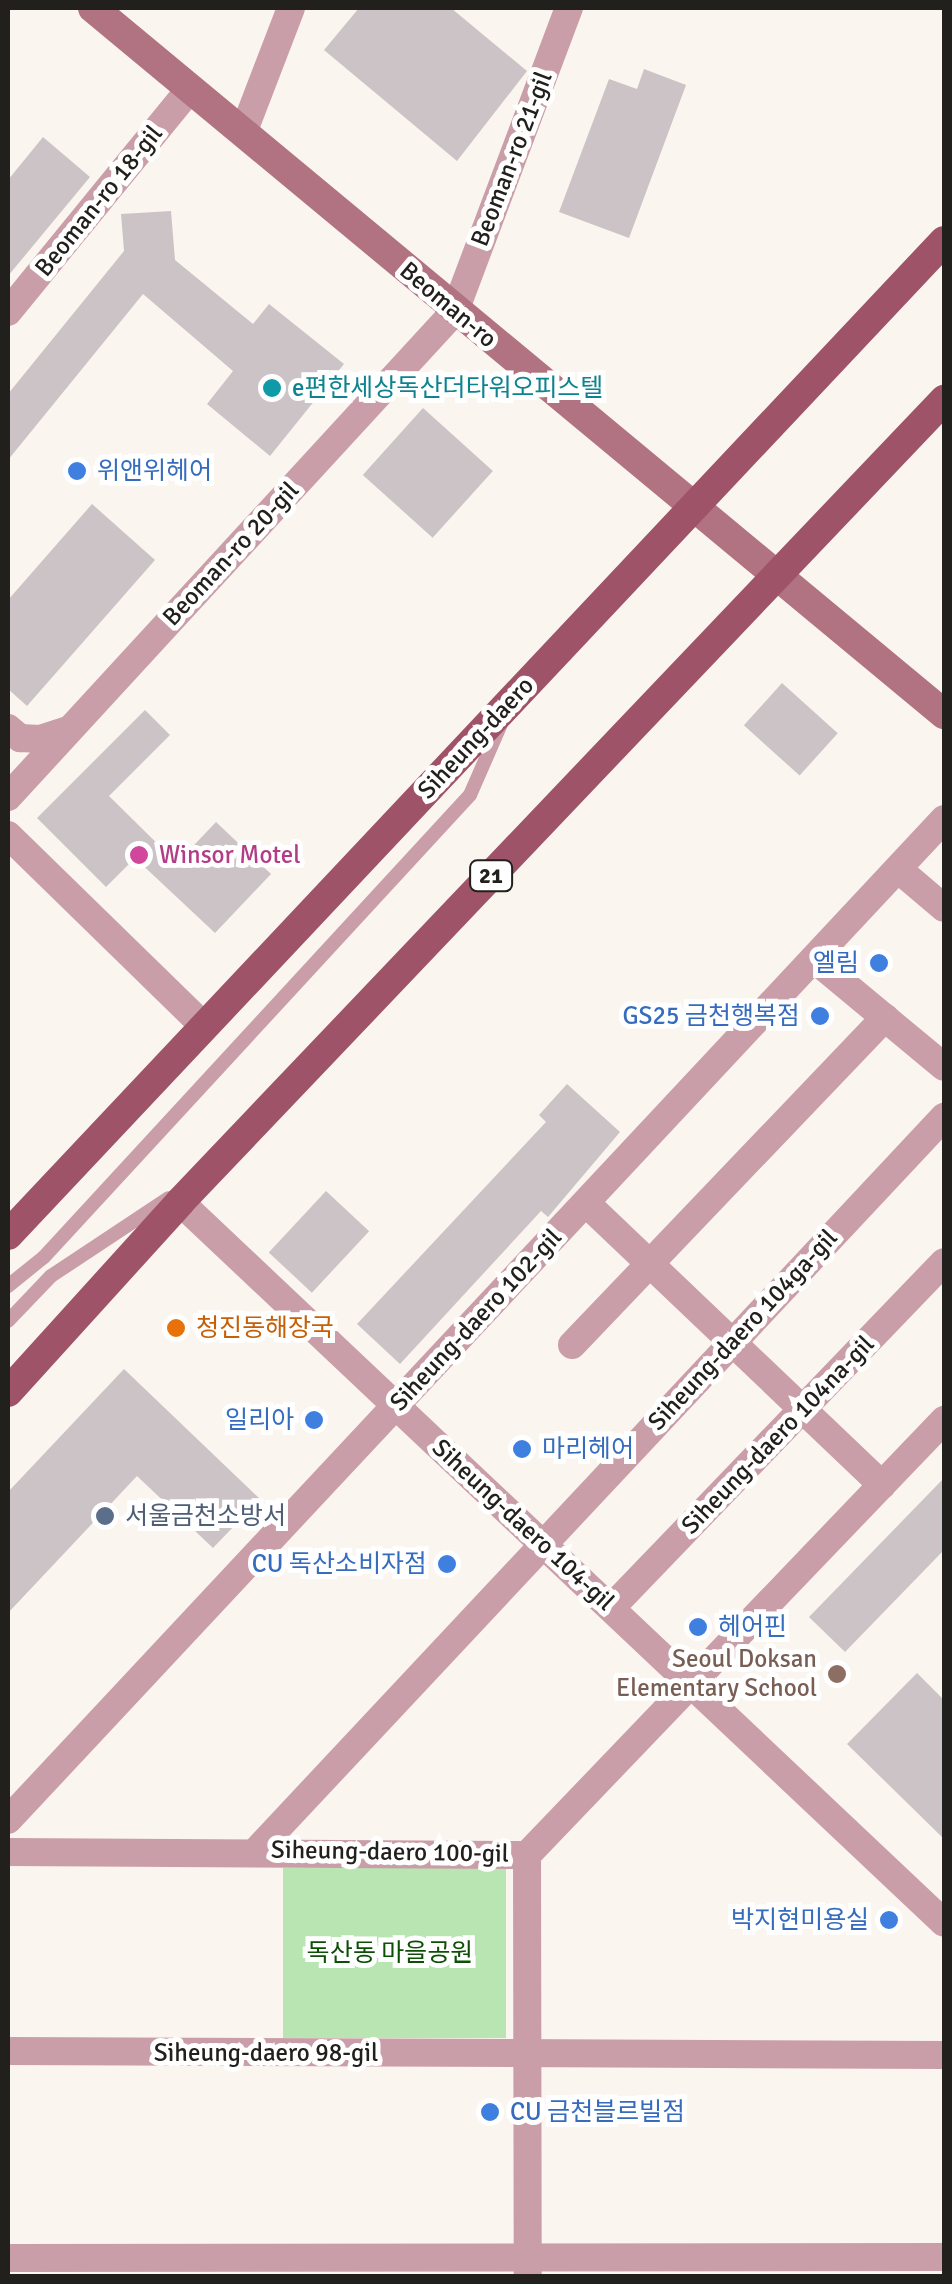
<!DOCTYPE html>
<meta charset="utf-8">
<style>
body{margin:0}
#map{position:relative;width:952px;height:2284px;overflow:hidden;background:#faf5ee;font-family:Signika,"Noto Sans KR",sans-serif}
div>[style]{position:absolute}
.green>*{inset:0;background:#b8e5b2;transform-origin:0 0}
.building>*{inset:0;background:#ccc3c7;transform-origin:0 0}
.lane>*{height:14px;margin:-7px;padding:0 7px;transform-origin:7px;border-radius:7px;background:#ca9ea8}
.street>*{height:28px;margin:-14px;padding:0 14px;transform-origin:14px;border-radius:14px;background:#ca9ea8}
.secondary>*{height:30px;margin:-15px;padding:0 15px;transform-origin:15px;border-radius:15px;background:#b17282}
.primary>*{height:30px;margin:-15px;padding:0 15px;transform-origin:15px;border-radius:15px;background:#9e5368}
.dots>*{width:28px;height:28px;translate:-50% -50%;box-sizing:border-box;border:5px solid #fff;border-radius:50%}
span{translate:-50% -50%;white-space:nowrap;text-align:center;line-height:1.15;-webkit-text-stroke:10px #fff;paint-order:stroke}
.shield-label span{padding:2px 8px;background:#fff;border:2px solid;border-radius:8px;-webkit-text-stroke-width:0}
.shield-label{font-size:22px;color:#22201d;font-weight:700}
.street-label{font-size:25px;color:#22201d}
.culture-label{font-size:25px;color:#0d838f}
.left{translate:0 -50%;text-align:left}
.shop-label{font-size:25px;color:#366cbe}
.right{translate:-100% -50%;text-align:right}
.hotel-label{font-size:25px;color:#b23c85}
.food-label{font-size:25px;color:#c56008}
.service-label{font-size:25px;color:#4e5e75}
.education-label{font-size:25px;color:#785e54}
.park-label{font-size:25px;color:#0c4f05}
.frame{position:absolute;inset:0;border:10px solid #22201d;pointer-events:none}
</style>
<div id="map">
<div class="green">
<div style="left:283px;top:1868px;width:223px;height:170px"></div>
</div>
<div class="building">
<div style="clip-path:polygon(359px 8px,451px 8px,527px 71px,457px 161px,324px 50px)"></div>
<div style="clip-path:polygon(644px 69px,686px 85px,629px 238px,559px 212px,609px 79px,637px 89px)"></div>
<div style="clip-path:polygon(43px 137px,90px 177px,8px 276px,8px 180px)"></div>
<div style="clip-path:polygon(171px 211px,175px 260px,253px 324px,269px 304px,344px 364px,270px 456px,207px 404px,233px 371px,143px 294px,8px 460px,8px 394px,124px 251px,121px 214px)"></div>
<div style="left:423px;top:408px;width:94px;height:90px;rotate:42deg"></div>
<div style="clip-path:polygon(92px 504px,155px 560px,27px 706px,8px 689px,8px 600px)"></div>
<div style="left:782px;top:683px;width:75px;height:57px;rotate:42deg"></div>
<div style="clip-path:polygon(145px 710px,170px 735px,109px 796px,177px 863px,216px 822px,271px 874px,215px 933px,135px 858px,106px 887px,37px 818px)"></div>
<div style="clip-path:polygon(567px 1084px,620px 1132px,548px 1217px,541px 1211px,400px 1364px,357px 1324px,546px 1122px,539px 1115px)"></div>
<div style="left:326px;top:1191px;width:59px;height:84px;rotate:43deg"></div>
<div style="clip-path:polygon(124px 1369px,260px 1499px,213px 1548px,137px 1476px,8px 1613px,8px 1492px)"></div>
<div style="clip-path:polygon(944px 1478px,944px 1550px,845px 1652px,809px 1617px)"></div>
<div style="clip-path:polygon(917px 1673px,944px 1700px,944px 1839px,847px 1744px)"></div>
</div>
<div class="lane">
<div style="left:8px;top:1286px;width:46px;rotate:-38.9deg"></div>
<div style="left:44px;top:1257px;width:628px;rotate:-47.32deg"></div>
<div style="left:470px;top:795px;width:77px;rotate:-66.4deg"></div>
<div style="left:8px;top:1321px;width:62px;rotate:-46.3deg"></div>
<div style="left:51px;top:1276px;width:141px;rotate:-33.5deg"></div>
</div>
<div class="street">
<div style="left:243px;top:133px;width:134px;rotate:-69deg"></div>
<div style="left:8px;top:312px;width:288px;rotate:-50.8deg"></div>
<div style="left:8px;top:728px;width:16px;rotate:40deg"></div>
<div style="left:20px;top:738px;width:20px;rotate:3deg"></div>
<div style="left:40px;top:739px;width:29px;rotate:-18deg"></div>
<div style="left:8px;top:797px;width:660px;rotate:-47.39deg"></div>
<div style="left:455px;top:311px;width:324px;rotate:-69.4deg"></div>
<div style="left:8px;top:835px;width:274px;rotate:44.3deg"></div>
<div style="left:898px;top:869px;width:60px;rotate:40.3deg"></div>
<div style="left:814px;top:959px;width:169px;rotate:39.7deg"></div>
<div style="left:180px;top:1202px;width:1050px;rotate:43.34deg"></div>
<div style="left:586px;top:1203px;width:409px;rotate:43.6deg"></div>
<div style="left:572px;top:1345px;width:453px;rotate:-46.3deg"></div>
<div style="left:611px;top:1608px;width:480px;rotate:-46.1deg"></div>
<div style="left:8px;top:1820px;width:1370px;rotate:-46.92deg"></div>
<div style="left:257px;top:1850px;width:1005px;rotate:-46.86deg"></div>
<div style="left:8px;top:1852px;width:519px;rotate:0.33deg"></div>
<div style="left:527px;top:1855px;width:603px;rotate:-46.21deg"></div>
<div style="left:527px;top:1855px;width:418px;rotate:89.9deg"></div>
<div style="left:8px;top:2051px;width:936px;rotate:0.24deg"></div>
<div style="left:8px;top:2258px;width:936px;rotate:-0.06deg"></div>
</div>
<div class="secondary">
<div style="left:93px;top:8px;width:1106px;rotate:39.68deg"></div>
</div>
<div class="primary">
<div style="left:8px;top:1235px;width:1365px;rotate:-46.72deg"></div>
<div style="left:8px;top:1392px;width:256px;rotate:-47.8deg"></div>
<div style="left:180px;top:1202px;width:1108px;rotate:-46.39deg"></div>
</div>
<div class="dots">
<div style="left:272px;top:388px;background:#0f9aa8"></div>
<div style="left:77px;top:471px;background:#3f7fe0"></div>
<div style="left:139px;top:855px;background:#d1479c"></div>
<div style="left:879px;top:963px;background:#3f7fe0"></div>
<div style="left:820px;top:1016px;background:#3f7fe0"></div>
<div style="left:176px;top:1328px;background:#e8710a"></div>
<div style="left:314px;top:1420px;background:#3f7fe0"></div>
<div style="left:522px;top:1449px;background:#3f7fe0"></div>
<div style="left:105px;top:1516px;background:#5c6f8a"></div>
<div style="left:447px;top:1564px;background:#3f7fe0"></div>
<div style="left:698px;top:1627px;background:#3f7fe0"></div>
<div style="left:837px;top:1674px;background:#8d6e63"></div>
<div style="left:889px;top:1920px;background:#3f7fe0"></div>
<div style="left:490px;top:2112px;background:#3f7fe0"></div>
</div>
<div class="shield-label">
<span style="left:491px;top:876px">21</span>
</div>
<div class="street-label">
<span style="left:512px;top:159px;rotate:-69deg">Beoman-ro 21-gil</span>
<span style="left:99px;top:201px;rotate:-51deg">Beoman-ro 18-gil</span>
<span style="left:448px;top:305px;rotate:40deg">Beoman-ro</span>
<span style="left:231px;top:554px;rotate:-47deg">Beoman-ro 20-gil</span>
<span style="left:476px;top:738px;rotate:-47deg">Siheung-daero</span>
<span style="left:476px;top:1320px;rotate:-47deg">Siheung-daero 102-gil</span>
<span style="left:743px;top:1330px;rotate:-47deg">Siheung-daero 104ga-gil</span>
<span style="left:778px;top:1435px;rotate:-46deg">Siheung-daero 104na-gil</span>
<span style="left:523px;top:1525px;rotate:43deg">Siheung-daero 104-gil</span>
<span style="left:390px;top:1852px;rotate:1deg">Siheung-daero 100-gil</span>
<span style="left:266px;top:2053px">Siheung-daero 98-gil</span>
</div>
<div class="culture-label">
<span class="left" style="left:292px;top:388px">e편한세상독산더타워오피스텔</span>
</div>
<div class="shop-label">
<span class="left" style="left:97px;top:471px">위앤위헤어</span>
<span class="right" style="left:859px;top:963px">엘림</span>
<span class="right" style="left:800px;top:1016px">GS25 금천행복점</span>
<span class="right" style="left:294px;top:1420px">일리아</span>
<span class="left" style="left:542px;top:1449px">마리헤어</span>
<span class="right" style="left:427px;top:1564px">CU 독산소비자점</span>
<span class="left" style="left:718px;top:1627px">헤어핀</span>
<span class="right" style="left:869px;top:1920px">박지현미용실</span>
<span class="left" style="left:510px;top:2112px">CU 금천블르빌점</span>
</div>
<div class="hotel-label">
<span class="left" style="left:159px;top:855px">Winsor Motel</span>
</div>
<div class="food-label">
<span class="left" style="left:196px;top:1328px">청진동해장국</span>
</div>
<div class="service-label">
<span class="left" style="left:125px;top:1516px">서울금천소방서</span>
</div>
<div class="education-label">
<span class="right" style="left:817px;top:1674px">Seoul Doksan<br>Elementary School</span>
</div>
<div class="park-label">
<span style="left:390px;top:1953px">독산동 마을공원</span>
</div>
<div class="frame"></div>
</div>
